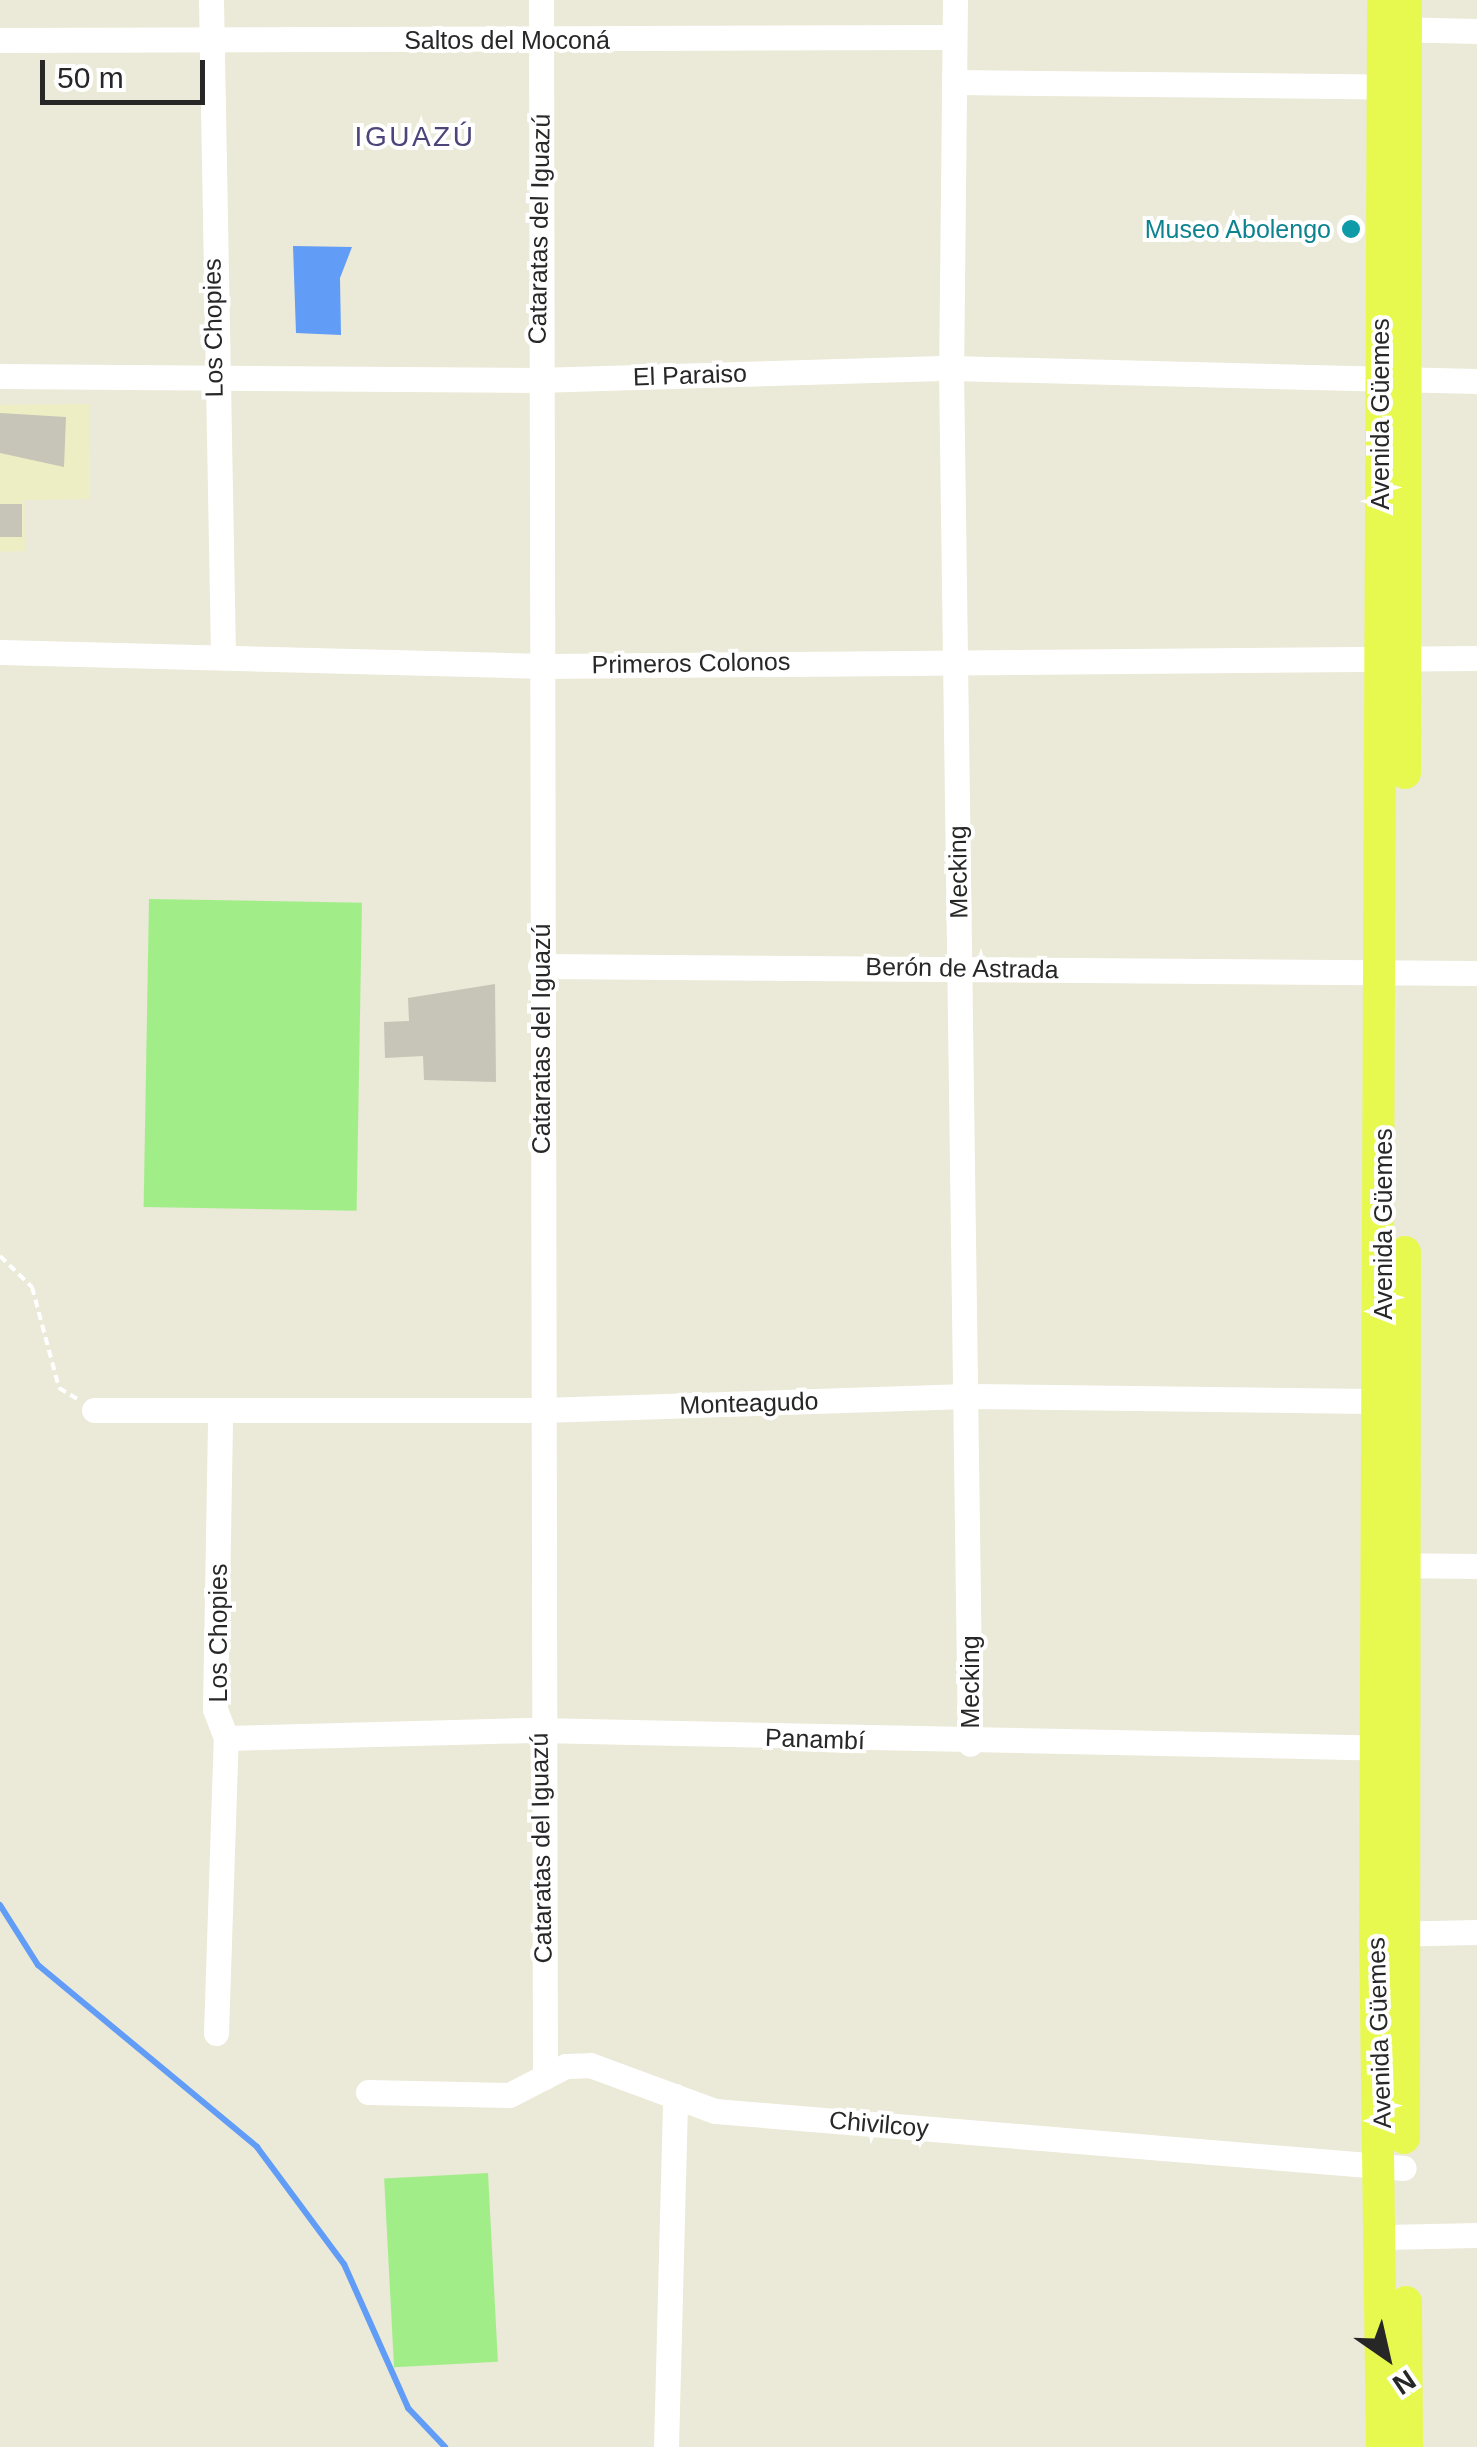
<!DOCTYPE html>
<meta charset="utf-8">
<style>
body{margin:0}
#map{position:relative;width:1477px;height:2447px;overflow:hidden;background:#ebe9d7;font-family:Helvetica,sans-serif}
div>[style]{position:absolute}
.education>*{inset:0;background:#eeeec4}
.pitch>*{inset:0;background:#a1ee89;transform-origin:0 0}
.water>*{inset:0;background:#619cf6}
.stream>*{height:6px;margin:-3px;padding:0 3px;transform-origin:3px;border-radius:3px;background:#619cf6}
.building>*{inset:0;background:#c6c5b7;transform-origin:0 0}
.path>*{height:4px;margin-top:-2px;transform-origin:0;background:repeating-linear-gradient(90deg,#fff 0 8px,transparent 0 13px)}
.minor>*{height:25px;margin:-12.5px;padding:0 12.5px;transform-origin:12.5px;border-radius:12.5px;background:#fff}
.major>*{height:32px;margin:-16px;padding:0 16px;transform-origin:16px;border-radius:16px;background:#e7f94e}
.dots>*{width:28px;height:28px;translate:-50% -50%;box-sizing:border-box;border:5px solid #fff;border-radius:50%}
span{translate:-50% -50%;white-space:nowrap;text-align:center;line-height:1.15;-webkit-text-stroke:8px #fff;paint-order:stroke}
.street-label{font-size:25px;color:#272727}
.culture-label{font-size:25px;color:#0d838f}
.right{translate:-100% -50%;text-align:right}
.neighbourhood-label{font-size:28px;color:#4d4579;letter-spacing:2.5px}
.north{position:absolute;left:1337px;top:2307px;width:100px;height:100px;-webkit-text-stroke:8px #fff;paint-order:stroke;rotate:146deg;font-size:28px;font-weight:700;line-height:40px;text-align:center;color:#272727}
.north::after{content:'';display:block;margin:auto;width:35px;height:45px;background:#272727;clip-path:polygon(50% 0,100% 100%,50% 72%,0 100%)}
.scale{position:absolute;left:40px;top:60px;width:165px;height:45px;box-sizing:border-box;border:5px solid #272727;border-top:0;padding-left:12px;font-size:30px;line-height:35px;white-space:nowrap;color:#272727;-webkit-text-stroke:8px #fff;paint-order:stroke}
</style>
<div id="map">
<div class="education">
<div style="clip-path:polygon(89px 404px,90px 499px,24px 500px,25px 551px,0 552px,0 405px)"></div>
</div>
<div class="pitch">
<div style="left:149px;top:899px;width:213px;height:308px;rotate:1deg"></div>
<div style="left:488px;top:2173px;width:189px;height:104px;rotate:87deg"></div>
</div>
<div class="water">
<div style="clip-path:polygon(293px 246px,352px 247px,340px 278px,341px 335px,296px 333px)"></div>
</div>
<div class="stream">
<div style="left:0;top:1905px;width:71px;rotate:57.7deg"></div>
<div style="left:38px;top:1965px;width:285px;rotate:39.7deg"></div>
<div style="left:257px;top:2147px;width:146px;rotate:53.4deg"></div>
<div style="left:344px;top:2264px;width:158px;rotate:66deg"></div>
<div style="left:408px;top:2408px;width:54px;rotate:46.5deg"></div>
</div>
<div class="building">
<div style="clip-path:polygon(0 413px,66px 417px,64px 467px,0 453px)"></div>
<div style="left:0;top:504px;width:22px;height:33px"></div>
<div style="clip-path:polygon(495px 984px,496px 1082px,424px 1080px,423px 1056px,385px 1058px,384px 1022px,409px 1021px,408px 998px)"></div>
</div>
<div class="path">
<div style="left:0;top:1256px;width:45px;rotate:44.1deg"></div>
<div style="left:32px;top:1287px;width:105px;rotate:75deg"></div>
<div style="left:59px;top:1388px;width:21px;rotate:31deg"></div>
</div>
<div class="minor">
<div style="left:211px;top:0;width:657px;rotate:88.95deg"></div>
<div style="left:541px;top:0;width:2077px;rotate:89.89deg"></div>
<div style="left:955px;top:0;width:368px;rotate:90.6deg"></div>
<div style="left:951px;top:368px;width:1376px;rotate:89.21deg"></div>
<div style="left:1392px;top:29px;width:85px;rotate:1.3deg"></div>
<div style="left:0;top:40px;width:954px;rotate:-0.18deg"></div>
<div style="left:954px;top:82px;width:444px;rotate:0.6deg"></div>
<div style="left:0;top:376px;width:537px;rotate:0.43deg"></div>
<div style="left:537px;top:380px;width:414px;rotate:-1.7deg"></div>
<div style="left:951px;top:368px;width:526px;rotate:1.42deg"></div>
<div style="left:0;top:652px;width:544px;rotate:1.47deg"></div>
<div style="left:544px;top:666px;width:933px;rotate:-0.49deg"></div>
<div style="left:540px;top:966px;width:937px;rotate:0.43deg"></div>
<div style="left:94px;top:1410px;width:449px"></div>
<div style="left:543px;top:1410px;width:424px;rotate:-1.9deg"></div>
<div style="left:967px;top:1396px;width:426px;rotate:0.7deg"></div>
<div style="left:1387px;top:1565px;width:90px;rotate:0.6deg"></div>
<div style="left:226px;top:1738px;width:312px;rotate:-1.5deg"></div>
<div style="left:538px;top:1730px;width:856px;rotate:1.2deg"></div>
<div style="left:1387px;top:1934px;width:90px;rotate:-1.3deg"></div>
<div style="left:216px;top:2033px;width:295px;rotate:-88.1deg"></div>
<div style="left:226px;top:1738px;width:31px;rotate:-111deg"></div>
<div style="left:215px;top:1709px;width:298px;rotate:-89deg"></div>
<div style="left:368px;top:2092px;width:141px;rotate:1.2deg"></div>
<div style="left:509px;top:2095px;width:64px;rotate:-27deg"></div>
<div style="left:566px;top:2066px;width:24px;rotate:-2deg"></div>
<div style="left:590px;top:2065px;width:133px;rotate:20.2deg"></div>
<div style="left:715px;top:2111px;width:691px;rotate:4.73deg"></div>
<div style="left:1385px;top:2237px;width:92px;rotate:-1.2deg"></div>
<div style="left:666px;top:2447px;width:351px;rotate:-88.5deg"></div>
</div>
<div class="major">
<div style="left:1405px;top:773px;width:773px;rotate:-89.93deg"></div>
<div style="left:1404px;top:2138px;width:886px;rotate:-89.94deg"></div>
<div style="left:1406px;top:2302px;width:145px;rotate:89.6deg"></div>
<div style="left:1382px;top:2447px;width:513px;rotate:-90.78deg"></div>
<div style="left:1375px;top:1934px;width:1934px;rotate:-89.76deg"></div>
</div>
<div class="dots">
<div style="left:1351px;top:229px;background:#0f9aa8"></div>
</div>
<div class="street-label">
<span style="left:507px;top:40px">Saltos del Moconá</span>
<span style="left:539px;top:229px;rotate:-89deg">Cataratas del Iguazú</span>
<span style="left:213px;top:328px;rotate:-91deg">Los Chopies</span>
<span style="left:690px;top:375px;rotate:-2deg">El Paraiso</span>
<span style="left:1380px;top:414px;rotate:-90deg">Avenida Güemes</span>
<span style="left:691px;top:663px;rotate:-1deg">Primeros Colonos</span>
<span style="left:958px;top:872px;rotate:-91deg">Mecking</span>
<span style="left:962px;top:968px;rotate:1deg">Berón de Astrada</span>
<span style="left:541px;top:1039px;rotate:-90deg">Cataratas del Iguazú</span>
<span style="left:1383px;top:1224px;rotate:-90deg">Avenida Güemes</span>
<span style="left:749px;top:1403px;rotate:-2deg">Monteagudo</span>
<span style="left:218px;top:1633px;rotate:-90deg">Los Chopies</span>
<span style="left:970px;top:1682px;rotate:-90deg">Mecking</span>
<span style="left:815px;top:1739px;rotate:2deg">Panambí</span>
<span style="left:541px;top:1848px;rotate:-91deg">Cataratas del Iguazú</span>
<span style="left:1379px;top:2033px;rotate:-92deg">Avenida Güemes</span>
<span style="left:879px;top:2124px;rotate:5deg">Chivilcoy</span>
</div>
<div class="culture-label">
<span class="right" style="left:1331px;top:229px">Museo Abolengo</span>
</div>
<div class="neighbourhood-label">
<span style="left:415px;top:137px">IGUAZÚ</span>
</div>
<div class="north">N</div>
<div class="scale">50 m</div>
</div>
